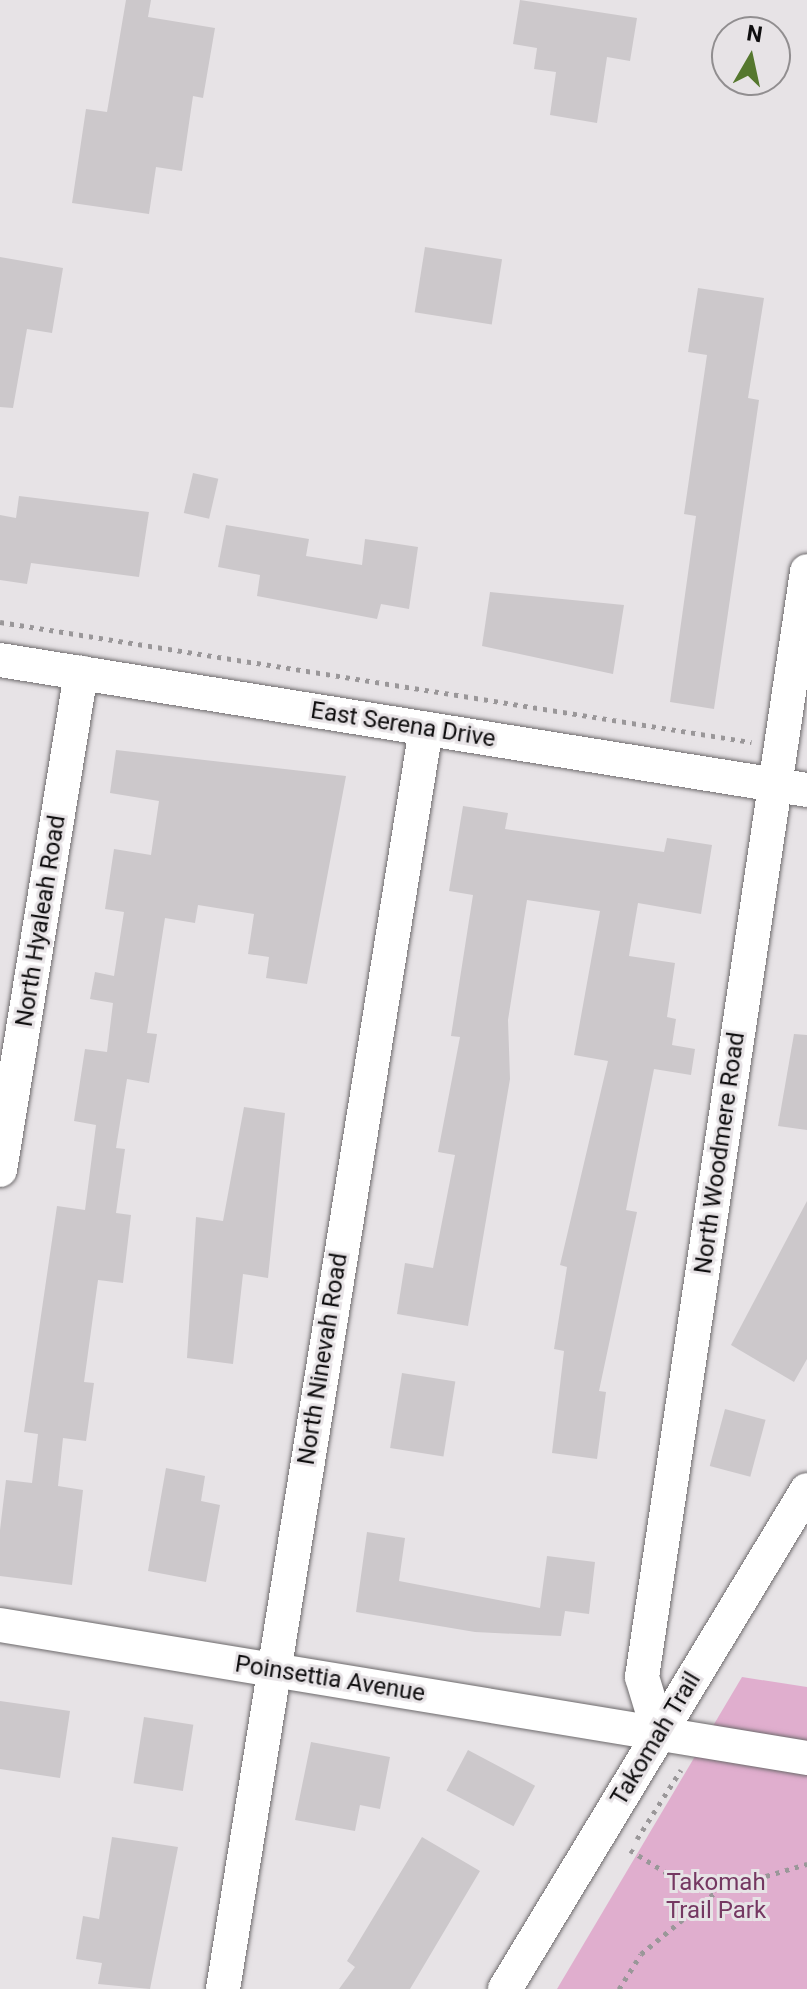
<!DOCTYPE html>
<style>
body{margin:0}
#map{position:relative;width:807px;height:1989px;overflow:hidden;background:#e7e3e6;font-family:Roboto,sans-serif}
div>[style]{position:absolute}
.green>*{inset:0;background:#e0aece}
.building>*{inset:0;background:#ccc8cb;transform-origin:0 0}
.path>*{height:5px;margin-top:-2.5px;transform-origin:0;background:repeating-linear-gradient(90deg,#9a9799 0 4px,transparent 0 10px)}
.roads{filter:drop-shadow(0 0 2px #6d6a6c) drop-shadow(0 0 2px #6d6a6c)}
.minor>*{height:34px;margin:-17px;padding:0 17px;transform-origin:17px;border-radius:17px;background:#fff}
span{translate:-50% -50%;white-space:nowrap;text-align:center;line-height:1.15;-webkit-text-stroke:6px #e7e3e6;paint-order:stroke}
.street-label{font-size:24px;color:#0f0e0f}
.park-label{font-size:24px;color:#753862}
.north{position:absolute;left:711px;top:16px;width:80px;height:80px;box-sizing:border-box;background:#e7e3e6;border:2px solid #918e90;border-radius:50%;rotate:9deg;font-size:22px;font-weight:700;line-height:32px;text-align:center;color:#0f0e0f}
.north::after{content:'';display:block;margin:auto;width:28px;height:36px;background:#55772e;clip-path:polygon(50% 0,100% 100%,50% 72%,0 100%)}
</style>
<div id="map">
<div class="green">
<div style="clip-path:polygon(742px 1677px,807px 1687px,807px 1989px,557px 1989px)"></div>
</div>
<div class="building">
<div style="clip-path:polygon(126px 0,151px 0,148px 17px,215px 28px,203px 98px,193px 96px,182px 171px,156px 167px,149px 214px,72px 203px,86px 109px,107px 112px)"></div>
<div style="clip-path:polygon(520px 0,637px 18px,630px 61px,607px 57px,597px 123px,550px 115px,556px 72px,534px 69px,537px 48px,513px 44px)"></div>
<div style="left:425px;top:247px;width:78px;height:66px;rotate:9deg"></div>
<div style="clip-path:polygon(0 257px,63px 268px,52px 333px,27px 329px,13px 408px,0 407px)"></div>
<div style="clip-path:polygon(698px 288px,764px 298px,748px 398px,759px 400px,714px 709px,670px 702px,696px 516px,684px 514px,707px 355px,688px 352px)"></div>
<div style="left:193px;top:473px;width:26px;height:41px;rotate:13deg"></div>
<div style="clip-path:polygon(19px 496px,149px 512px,139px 577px,31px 563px,27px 584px,0 580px,0 515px,16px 518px)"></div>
<div style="clip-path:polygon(226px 525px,309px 539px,306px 556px,362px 565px,365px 539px,418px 547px,409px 609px,381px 604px,377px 619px,257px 596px,260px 575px,218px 567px)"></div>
<div style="clip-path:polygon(490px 592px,624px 605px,613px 674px,482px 646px)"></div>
<div style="clip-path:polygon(116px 750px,346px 776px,307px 984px,266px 978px,269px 957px,248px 954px,254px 914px,198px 905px,195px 923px,165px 918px,147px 1033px,157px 1034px,149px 1083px,127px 1079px,116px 1148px,125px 1149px,116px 1213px,131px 1215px,123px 1283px,98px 1280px,84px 1382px,94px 1383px,86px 1441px,63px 1438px,58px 1486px,83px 1490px,72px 1585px,0 1576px,0 1530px,6px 1480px,32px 1483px,38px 1434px,24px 1432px,57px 1206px,85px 1210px,96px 1125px,74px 1121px,85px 1049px,107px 1052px,113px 1003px,90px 999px,95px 972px,114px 976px,124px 912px,105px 909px,114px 849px,151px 855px,159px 801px,110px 793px)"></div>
<div style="clip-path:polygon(463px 806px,508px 813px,505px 829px,664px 852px,667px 838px,712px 845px,701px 914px,638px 903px,629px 956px,675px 963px,667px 1017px,676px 1019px,672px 1045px,695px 1049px,691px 1075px,654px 1069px,626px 1210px,637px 1212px,599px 1391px,606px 1392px,597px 1459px,552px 1453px,564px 1351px,554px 1349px,567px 1267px,560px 1265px,608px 1061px,574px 1055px,600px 911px,527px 900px,508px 1020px,510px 1079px,468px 1326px,397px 1314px,405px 1263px,433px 1268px,455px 1155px,438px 1152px,460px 1037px,451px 1036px,473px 895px,449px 891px)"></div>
<div style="clip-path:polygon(794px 1034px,807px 1035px,807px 1130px,778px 1126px)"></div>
<div style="clip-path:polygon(244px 1107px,285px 1113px,268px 1278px,243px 1274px,233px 1364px,187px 1358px,196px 1217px,223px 1221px)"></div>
<div style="clip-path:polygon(807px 1201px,807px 1359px,794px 1382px,731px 1345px)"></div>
<div style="left:402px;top:1373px;width:54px;height:76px;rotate:9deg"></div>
<div style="left:725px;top:1409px;width:42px;height:59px;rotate:15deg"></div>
<div style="clip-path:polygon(166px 1468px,205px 1476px,201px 1501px,220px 1505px,206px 1582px,148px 1571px)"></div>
<div style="clip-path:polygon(367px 1532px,405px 1538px,399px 1581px,540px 1608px,547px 1556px,595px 1562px,589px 1614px,565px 1611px,561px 1636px,475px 1632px,356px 1612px)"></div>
<div style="clip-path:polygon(0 1701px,70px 1711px,60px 1778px,0 1769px)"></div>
<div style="left:144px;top:1717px;width:50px;height:67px;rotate:9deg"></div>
<div style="clip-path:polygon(311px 1742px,390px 1757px,380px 1809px,360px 1805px,355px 1831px,295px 1820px)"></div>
<div style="left:468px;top:1750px;width:76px;height:46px;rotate:28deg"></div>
<div style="clip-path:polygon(112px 1837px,178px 1847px,150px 1989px,98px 1984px,102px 1963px,76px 1959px,83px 1916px,99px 1919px)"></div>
<div style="clip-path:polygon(422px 1837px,480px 1871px,410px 1989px,339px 1989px,355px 1967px,347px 1961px)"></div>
</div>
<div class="path">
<div style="left:0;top:622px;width:761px;rotate:9.08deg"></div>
<div style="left:637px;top:1839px;width:82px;rotate:-57.5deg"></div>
<div style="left:630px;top:1850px;width:62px;rotate:31.9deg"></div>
<div style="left:683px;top:1883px;width:36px;rotate:11deg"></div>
<div style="left:718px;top:1890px;width:93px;rotate:-16.3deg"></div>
<div style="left:619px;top:1989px;width:41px;rotate:-57.8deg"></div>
<div style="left:641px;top:1954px;width:100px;rotate:-39.7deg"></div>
</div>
<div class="roads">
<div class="minor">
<div style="left:0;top:660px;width:817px;rotate:9.15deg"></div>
<div style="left:0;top:1170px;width:504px;rotate:-80.74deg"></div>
<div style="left:0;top:1625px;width:818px;rotate:9.36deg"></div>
<div style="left:659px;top:1733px;width:59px;rotate:-106.9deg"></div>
<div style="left:642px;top:1677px;width:1118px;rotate:-81.51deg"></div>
<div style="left:223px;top:1989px;width:1276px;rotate:-80.85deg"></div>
<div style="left:505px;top:1989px;width:583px;rotate:-58.82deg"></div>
</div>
</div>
<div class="street-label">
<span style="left:403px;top:725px;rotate:9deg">East Serena Drive</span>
<span style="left:41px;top:921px;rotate:-81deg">North Hyaleah Road</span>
<span style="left:720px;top:1153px;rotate:-82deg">North Woodmere Road</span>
<span style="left:323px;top:1359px;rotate:-81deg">North Ninevah Road</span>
<span style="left:330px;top:1679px;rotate:9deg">Poinsettia Avenue</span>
<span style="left:656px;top:1739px;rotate:-59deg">Takomah Trail</span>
</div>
<div class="park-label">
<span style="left:716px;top:1897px">Takomah<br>Trail Park</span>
</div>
<div class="north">N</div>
</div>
